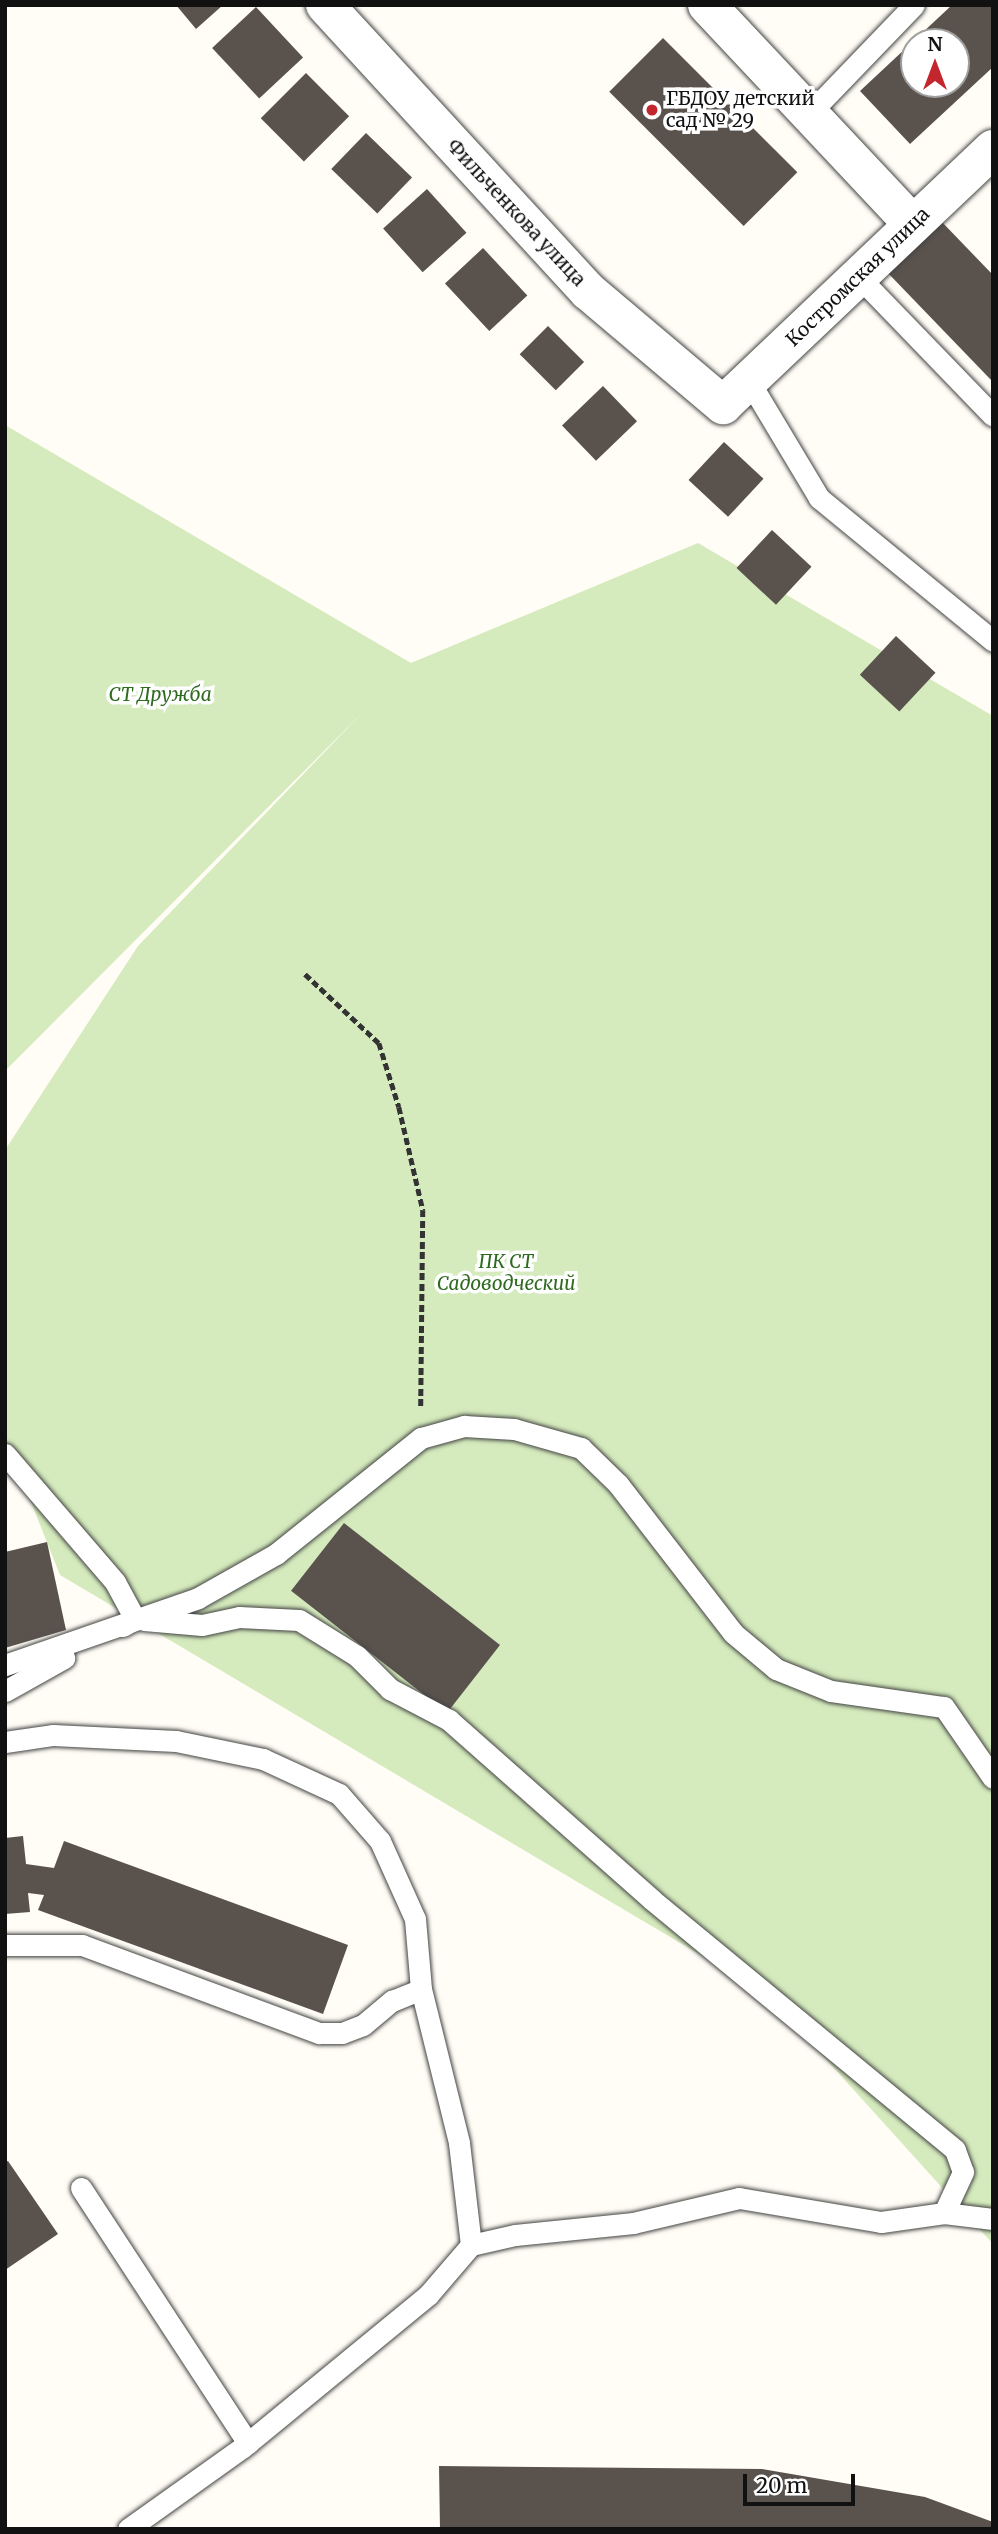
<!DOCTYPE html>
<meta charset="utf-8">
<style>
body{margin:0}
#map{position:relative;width:998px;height:2534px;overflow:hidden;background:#fffdf5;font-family:Merriweather,serif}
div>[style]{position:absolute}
.green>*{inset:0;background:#d5ebbd}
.building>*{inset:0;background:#5a524d;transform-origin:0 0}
.path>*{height:4.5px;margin-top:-2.25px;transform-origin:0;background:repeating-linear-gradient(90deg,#333 0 7px,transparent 0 10.5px)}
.roads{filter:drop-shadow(0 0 2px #444) drop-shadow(0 0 2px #444)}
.service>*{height:21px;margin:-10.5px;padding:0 10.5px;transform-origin:10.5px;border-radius:10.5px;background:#fff}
.minor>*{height:38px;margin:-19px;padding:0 19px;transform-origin:19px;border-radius:19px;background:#fff}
.dots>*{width:19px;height:19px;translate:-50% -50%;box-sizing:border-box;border:4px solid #fff;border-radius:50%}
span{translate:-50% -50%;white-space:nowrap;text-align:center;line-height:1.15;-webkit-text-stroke:7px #fff;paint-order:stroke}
.poi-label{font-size:19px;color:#111}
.left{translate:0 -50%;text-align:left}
.street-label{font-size:19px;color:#111}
.park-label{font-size:19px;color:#2f6b1f;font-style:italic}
.frame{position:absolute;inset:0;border:7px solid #111;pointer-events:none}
.north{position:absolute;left:900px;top:28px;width:70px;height:70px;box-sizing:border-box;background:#fff;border:2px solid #a0a0a0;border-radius:50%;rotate:0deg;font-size:19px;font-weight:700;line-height:28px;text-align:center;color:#111}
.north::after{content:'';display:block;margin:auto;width:24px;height:32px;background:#c4262e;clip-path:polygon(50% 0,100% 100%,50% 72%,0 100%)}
.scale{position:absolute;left:743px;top:2474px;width:112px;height:32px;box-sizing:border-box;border:4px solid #111;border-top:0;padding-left:9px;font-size:21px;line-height:24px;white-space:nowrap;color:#111;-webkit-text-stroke:5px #fff;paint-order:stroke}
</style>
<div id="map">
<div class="green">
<div style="clip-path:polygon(5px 425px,411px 663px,698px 543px,993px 716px,993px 2244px,768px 1995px,60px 1575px,5px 1437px,5px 1150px,138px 946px,364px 711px,5px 1071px)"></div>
</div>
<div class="building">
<div style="clip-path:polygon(176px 5px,223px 5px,196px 29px)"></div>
<div style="clip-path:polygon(evenodd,952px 5px,993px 5px,993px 67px,910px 144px,860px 91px,952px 5px,914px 42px,956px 42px,956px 84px,914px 84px,914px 42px)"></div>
<div style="left:256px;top:7px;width:69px;height:60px;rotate:47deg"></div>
<div style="left:663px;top:38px;width:190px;height:76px;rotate:45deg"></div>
<div style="left:306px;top:73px;width:61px;height:64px;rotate:45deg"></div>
<div style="left:366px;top:133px;width:64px;height:50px;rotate:44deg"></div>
<div style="left:427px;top:189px;width:59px;height:59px;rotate:48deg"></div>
<div style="clip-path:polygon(940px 220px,993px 275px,993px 382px,886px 271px)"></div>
<div style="left:483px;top:248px;width:65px;height:52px;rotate:47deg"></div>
<div style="left:548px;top:326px;width:51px;height:40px;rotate:45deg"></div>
<div style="left:603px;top:386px;width:49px;height:57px;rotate:46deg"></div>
<div style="left:724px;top:442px;width:54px;height:52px;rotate:43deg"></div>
<div style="left:772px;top:530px;width:54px;height:52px;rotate:43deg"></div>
<div style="left:896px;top:636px;width:54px;height:53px;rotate:43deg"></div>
<div style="left:344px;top:1523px;width:198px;height:86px;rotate:38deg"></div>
<div style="clip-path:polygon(47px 1542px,66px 1630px,5px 1648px,5px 1552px)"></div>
<div style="clip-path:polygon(23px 1836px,26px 1864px,54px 1868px,64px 1841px,348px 1945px,323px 2014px,38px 1910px,44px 1895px,28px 1893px,30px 1912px,5px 1914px,5px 1838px)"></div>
<div style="clip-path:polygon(8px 2161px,58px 2234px,5px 2270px,5px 2162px)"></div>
<div style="clip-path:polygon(439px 2466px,762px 2469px,925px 2497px,993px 2522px,993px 2529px,440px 2529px)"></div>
</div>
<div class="path">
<div style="left:305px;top:974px;width:101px;rotate:43deg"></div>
<div style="left:379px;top:1043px;width:67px;rotate:72.6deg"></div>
<div style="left:399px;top:1107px;width:106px;rotate:76.9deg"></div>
<div style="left:423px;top:1210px;width:199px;rotate:90.6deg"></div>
</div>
<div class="roads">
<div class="service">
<div style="left:809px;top:114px;width:151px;rotate:-46.1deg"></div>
<div style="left:858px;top:276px;width:194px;rotate:46deg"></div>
<div style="left:749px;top:381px;width:136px;rotate:59.1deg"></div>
<div style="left:819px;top:498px;width:225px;rotate:39.4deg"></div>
<div style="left:5px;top:1454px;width:169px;rotate:49.3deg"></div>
<div style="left:115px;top:1582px;width:42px;rotate:61.6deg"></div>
<div style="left:135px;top:1619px;width:14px;rotate:150deg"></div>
<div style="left:144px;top:1620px;width:58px;rotate:4.9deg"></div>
<div style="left:202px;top:1625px;width:38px;rotate:-12deg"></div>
<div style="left:239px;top:1617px;width:60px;rotate:2.9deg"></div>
<div style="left:299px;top:1620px;width:68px;rotate:31.8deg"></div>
<div style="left:357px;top:1656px;width:47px;rotate:45deg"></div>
<div style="left:390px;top:1689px;width:67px;rotate:27.7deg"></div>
<div style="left:449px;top:1720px;width:270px;rotate:41.5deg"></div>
<div style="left:651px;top:1899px;width:394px;rotate:39.5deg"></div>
<div style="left:955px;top:2150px;width:23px;rotate:70deg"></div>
<div style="left:963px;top:2172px;width:45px;rotate:114.9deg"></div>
<div style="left:5px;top:1665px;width:204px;rotate:-19.1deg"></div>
<div style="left:198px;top:1598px;width:90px;rotate:-29.4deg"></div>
<div style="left:276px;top:1554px;width:186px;rotate:-38.7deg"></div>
<div style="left:421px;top:1438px;width:45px;rotate:-15.6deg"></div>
<div style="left:464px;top:1426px;width:50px;rotate:3.4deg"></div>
<div style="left:514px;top:1429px;width:70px;rotate:15.8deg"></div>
<div style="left:581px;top:1448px;width:52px;rotate:44.2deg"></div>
<div style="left:618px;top:1484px;width:188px;rotate:52.3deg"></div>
<div style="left:733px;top:1633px;width:56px;rotate:39.9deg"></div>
<div style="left:776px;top:1669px;width:59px;rotate:21.8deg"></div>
<div style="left:831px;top:1691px;width:114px;rotate:8.1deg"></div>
<div style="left:944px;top:1707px;width:86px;rotate:55.4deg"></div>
<div style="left:5px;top:1691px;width:68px;rotate:-29.2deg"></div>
<div style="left:5px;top:1742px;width:49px;rotate:-8.3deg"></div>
<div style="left:53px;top:1735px;width:123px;rotate:2.8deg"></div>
<div style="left:176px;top:1741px;width:89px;rotate:11.7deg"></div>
<div style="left:263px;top:1759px;width:84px;rotate:24.7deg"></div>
<div style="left:339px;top:1794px;width:62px;rotate:48.9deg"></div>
<div style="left:380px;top:1841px;width:85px;rotate:65.8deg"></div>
<div style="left:415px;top:1919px;width:70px;rotate:85.1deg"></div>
<div style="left:421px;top:1989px;width:159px;rotate:76.1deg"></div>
<div style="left:459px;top:2143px;width:103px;rotate:83.3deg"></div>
<div style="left:471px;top:2245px;width:66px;rotate:130.7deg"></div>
<div style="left:428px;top:2295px;width:239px;rotate:140.6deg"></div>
<div style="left:243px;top:2447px;width:141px;rotate:144.5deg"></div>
<div style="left:5px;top:1945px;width:77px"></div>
<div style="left:82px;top:1945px;width:253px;rotate:20.4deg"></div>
<div style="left:319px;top:2033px;width:23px"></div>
<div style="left:342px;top:2033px;width:22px;rotate:-21deg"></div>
<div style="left:363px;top:2025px;width:38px;rotate:-40deg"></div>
<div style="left:392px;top:2001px;width:31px;rotate:-22deg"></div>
<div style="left:81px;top:2188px;width:305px;rotate:56.8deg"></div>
<div style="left:471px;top:2245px;width:45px;rotate:-12.8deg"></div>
<div style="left:515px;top:2235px;width:119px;rotate:-5.8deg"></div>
<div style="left:633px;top:2223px;width:109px;rotate:-13.3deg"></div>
<div style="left:739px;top:2198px;width:144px;rotate:9.6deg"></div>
<div style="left:881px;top:2222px;width:64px;rotate:-8.1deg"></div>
<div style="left:944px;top:2213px;width:49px;rotate:7deg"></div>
</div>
<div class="minor">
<div style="left:325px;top:5px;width:389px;rotate:47.4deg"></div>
<div style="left:588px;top:291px;width:177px;rotate:40.2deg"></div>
<div style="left:723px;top:405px;width:372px;rotate:-43.5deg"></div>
<div style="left:707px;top:5px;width:301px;rotate:46.8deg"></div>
</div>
</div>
<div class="dots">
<div style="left:652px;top:110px;background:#c4262e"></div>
</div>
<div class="poi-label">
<span class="left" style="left:666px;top:110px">ГБДОУ детский<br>сад № 29</span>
</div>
<div class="street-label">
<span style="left:516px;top:213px;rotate:47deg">Фильченкова улица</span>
<span style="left:858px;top:277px;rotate:-44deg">Костромская улица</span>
</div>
<div class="park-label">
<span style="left:160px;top:695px">СТ Дружба</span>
<span style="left:506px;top:1273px">ПК СТ<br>Садоводческий</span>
</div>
<div class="frame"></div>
<div class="north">N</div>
<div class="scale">20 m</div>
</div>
